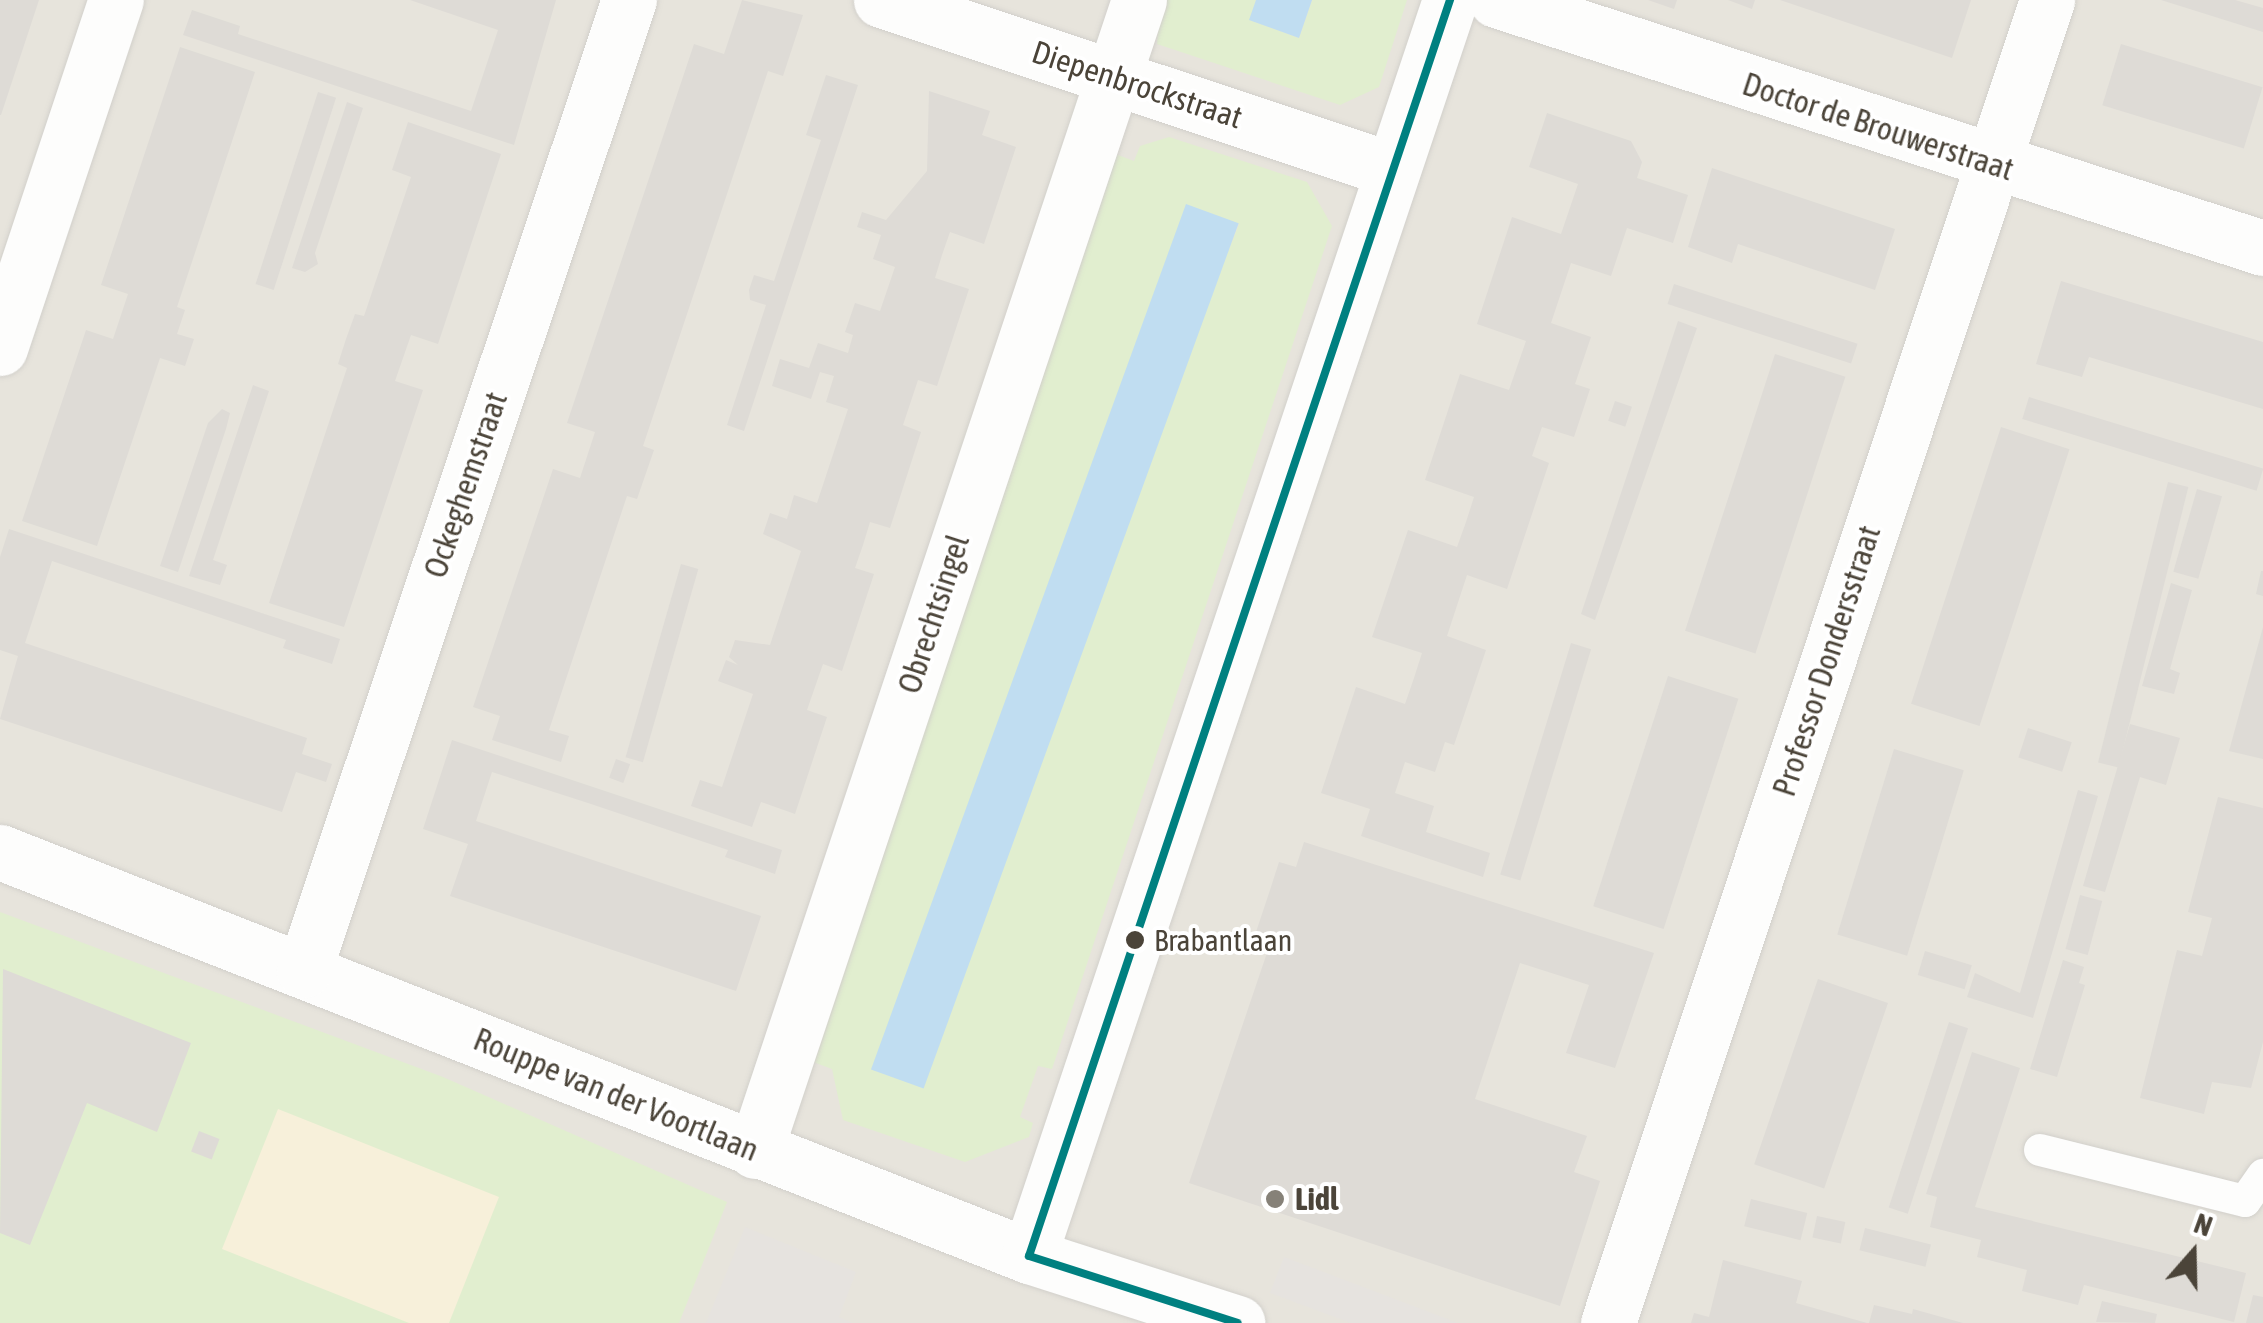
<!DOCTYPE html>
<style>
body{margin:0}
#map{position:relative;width:2263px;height:1323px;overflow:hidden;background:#f4f2ee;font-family:"Asap Condensed",sans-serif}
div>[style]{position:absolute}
.residential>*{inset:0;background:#e7e4dc;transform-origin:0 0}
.green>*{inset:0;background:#e1eecf}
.sand>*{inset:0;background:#f7f0da}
.parking>*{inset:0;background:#e6e3df}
.water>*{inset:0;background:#c0ddf1;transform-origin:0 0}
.building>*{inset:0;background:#dedbd6;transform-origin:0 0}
.roads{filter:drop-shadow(0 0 2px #d2d0cb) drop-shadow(0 0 2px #d2d0cb)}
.lane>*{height:32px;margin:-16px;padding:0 16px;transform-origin:16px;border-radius:16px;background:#fdfdfc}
.street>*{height:55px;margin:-27.5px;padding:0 27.5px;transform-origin:27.5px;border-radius:27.5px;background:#fdfdfc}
.bus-1>*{height:8px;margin:-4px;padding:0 4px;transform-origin:4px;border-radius:4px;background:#008080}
.dots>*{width:28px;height:28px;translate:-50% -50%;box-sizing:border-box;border:5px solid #fff;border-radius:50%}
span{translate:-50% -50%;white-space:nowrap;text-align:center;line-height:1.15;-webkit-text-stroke:8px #fff;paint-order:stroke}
.bus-label{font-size:30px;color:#4b4439}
.left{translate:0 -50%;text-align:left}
.street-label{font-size:32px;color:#4b4439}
.poi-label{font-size:32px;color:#4b4439;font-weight:700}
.north{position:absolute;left:2143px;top:1203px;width:100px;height:100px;-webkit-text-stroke:8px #fff;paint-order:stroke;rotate:20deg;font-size:28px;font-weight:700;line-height:40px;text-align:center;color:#4b4439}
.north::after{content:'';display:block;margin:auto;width:35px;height:45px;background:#4b4439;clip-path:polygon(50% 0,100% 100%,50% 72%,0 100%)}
</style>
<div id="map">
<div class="residential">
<div style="left:0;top:0;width:2263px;height:1323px"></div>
</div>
<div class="green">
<div style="clip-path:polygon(1160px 0,1256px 0,1250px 20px,1299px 38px,1312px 0,1407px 0,1379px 87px,1340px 105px,1157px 44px)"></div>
<div style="clip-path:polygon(evenodd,1169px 137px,1307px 182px,1332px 226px,1052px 1069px,1038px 1066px,1020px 1117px,1033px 1123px,1029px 1137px,965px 1162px,843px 1120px,832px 1069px,808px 1060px,1110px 152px,1134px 161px,1140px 146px,1169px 137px,1186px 205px,1239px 224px,896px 1078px,896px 1077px,1186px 205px)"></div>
<div style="clip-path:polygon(0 912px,443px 1077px,727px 1202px,679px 1323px,0 1323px)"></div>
</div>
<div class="sand">
<div style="clip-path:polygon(278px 1109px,499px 1197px,449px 1323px,409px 1323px,222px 1249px)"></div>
</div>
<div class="parking">
<div style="clip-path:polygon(745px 1227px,856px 1272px,839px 1317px,853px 1323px,706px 1323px)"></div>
<div style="clip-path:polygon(1284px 1257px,1458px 1323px,1351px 1323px,1270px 1293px)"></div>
</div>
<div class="water">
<div style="clip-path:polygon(1256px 0,1312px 0,1299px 38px,1249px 20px)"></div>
<div style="left:1186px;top:204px;width:56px;height:921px;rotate:20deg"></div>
</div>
<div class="building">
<div style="clip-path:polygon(0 0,39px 0,1px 115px,0 115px)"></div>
<div style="clip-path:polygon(410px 0,556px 0,514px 145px,183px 35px,192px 10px,240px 26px,238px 34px,471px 111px,498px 30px)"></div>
<div style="clip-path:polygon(742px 0,803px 15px,783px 76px,768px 71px,643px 446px,654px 450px,637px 499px,627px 496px,549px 730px,569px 736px,561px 762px,492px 740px,500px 716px,473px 707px,553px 469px,580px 478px,595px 432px,567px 423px,694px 44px,724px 54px)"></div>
<div style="clip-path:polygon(1648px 0,1677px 0,1674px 9px)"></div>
<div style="clip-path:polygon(1728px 0,1755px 0,1752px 9px)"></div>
<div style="clip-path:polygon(1780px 0,1971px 0,1952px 58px)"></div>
<div style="clip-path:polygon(2161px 0,2235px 0,2263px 8px,2263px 32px)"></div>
<div style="left:2121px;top:44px;width:148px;height:64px;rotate:17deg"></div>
<div style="clip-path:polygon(180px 47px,255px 72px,177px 307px,185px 310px,177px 334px,194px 339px,185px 366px,160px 358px,97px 546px,22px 521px,86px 330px,113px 339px,128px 294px,101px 285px)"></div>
<div style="clip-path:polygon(826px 75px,858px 85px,744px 431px,727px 425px,766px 305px,750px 300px,749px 290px,754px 275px,774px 281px,821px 140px,806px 135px)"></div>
<div style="clip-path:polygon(929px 91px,990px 111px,982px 135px,1016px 147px,984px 244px,950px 232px,942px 255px,935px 278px,969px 289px,937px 386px,918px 380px,903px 425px,921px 432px,890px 528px,870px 522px,863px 545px,855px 568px,874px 574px,842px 671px,823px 664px,807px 710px,827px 717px,795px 814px,761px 802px,752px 827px,691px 806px,700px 780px,722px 787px,753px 694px,718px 681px,726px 660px,738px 665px,729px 657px,735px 640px,770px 645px,801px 551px,763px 534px,770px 513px,787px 519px,794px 495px,817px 503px,848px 409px,826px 402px,834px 376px,820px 372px,811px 399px,772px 386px,780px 359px,809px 368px,818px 343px,848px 353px,853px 335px,845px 332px,855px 303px,880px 311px,895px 267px,873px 259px,881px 235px,857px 227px,862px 212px,886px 220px,927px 171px)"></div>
<div style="left:318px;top:92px;width:19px;height:202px;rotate:18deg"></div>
<div style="clip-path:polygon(347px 102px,363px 108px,315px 253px,318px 264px,305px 272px,292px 268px)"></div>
<div style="clip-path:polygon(1547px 113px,1631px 141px,1642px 162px,1637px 178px,1688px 195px,1673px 243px,1627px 228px,1611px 276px,1571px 263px,1551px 323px,1591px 337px,1575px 384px,1590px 389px,1574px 437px,1542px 427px,1532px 456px,1549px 463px,1507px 589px,1467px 575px,1447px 636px,1486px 650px,1454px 745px,1445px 742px,1435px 772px,1405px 762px,1395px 793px,1434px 806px,1426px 832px,1490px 853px,1483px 877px,1361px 836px,1370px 809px,1321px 793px,1356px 687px,1405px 704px,1414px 678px,1422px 653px,1372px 637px,1408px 530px,1457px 547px,1466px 522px,1474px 497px,1425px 480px,1460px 374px,1509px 390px,1526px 341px,1477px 324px,1512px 217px,1561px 234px,1578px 184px,1529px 167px)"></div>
<div style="clip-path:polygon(408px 122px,501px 154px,438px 344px,411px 335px,395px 381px,423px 390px,344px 627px,269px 603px,347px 368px,338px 364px,346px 339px,355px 314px,364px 316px,411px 177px,392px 170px)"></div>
<div style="clip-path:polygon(1712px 168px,1895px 229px,1875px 290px,1738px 244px,1732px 263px,1688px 247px)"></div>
<div style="clip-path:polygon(2061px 281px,2263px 342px,2263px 409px,2089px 357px,2082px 377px,2036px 364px)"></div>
<div style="left:1674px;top:284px;width:193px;height:21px;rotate:18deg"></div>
<div style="clip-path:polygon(1678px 321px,1697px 328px,1595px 620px,1581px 614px)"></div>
<div style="left:1775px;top:354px;width:74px;height:291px;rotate:18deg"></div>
<div style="clip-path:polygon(253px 385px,269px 391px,213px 560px,227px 565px,220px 585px,189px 576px)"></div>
<div style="left:2029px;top:397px;width:245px;height:23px;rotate:17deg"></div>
<div style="left:1615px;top:401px;width:18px;height:21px;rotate:19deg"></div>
<div style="clip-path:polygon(222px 409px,230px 413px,226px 429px,178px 572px,160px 566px,208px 423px)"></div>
<div style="left:2001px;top:427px;width:72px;height:291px;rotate:18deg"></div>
<div style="left:2168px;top:482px;width:21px;height:289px;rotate:14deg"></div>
<div style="left:2197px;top:489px;width:26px;height:86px;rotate:16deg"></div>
<div style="clip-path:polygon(9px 529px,340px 639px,332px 664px,283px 648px,286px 640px,52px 561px,25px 643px,307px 738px,302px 754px,332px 764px,326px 782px,296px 772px,282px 812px,0 719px,18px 656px,0 650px,0 557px)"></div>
<div style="left:681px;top:564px;width:18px;height:201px;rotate:16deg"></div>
<div style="clip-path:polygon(2261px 571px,2263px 571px,2263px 596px,2256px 594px)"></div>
<div style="clip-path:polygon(2171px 583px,2192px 590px,2170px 669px,2180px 673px,2174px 694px,2142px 686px)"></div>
<div style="clip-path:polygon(2263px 627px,2263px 759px,2229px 751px)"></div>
<div style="left:1571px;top:643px;width:21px;height:242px;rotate:17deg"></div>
<div style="left:1668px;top:676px;width:74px;height:242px;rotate:18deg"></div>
<div style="clip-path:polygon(2130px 724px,2180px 738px,2166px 785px,2140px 777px,2105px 892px,2083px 886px)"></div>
<div style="left:2028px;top:728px;width:46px;height:31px;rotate:18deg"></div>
<div style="clip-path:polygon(452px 740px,782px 850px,775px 874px,725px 857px,728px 850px,588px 803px,492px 772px,490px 778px,476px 821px,761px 916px,736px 991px,450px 896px,468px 844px,423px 829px)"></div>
<div style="left:1894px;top:749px;width:73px;height:194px;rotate:17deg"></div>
<div style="left:616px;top:759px;width:15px;height:20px;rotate:20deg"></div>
<div style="clip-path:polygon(2078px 790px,2098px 796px,2033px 1018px,1967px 997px,1975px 973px,2020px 993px)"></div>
<div style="clip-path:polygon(2218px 797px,2263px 808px,2263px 1042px,2251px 1088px,2212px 1082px,2204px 1114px,2140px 1098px,2177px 950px,2202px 956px,2212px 918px,2188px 912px)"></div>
<div style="clip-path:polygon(1304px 842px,1654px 953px,1615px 1068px,1566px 1053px,1589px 985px,1520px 963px,1475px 1099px,1587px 1136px,1574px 1172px,1600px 1181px,1560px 1306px,1189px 1183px,1271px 941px,1255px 935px,1271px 887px,1279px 862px,1296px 867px)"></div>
<div style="left:2080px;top:895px;width:23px;height:56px;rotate:15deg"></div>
<div style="left:1925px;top:951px;width:49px;height:25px;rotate:17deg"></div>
<div style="clip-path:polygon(2063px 960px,2084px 967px,2079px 983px,2085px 985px,2057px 1077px,2030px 1069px)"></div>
<div style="clip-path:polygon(3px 969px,191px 1043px,157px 1132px,87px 1103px,30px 1245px,0 1233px)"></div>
<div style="left:1818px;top:979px;width:74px;height:196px;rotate:19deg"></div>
<div style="left:1949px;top:1022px;width:20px;height:195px;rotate:18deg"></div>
<div style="clip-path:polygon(1972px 1052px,2020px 1068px,1975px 1207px,2246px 1273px,2234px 1322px,2084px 1285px,2078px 1305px,2022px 1291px,2027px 1270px,1977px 1257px,1981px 1240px,1930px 1227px,1937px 1197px,1926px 1194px)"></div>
<div style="left:199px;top:1131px;width:22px;height:22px;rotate:21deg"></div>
<div style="left:1751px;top:1199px;width:58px;height:28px;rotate:14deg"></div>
<div style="left:1817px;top:1216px;width:29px;height:22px;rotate:12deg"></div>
<div style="left:1865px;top:1228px;width:68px;height:23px;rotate:14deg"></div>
<div style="clip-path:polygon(1723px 1260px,1802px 1281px,1796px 1303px,1867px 1323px,1691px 1323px,1694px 1313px,1709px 1317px)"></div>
<div style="clip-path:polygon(2253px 1295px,2263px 1297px,2263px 1323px,2246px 1323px)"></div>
<div style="clip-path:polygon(2102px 1301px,2157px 1314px,2155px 1323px,2096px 1322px)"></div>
<div style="clip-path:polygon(1874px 1305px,1912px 1314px,1913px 1309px,1963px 1323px,1869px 1323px)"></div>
</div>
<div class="roads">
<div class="lane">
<div style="left:2040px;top:1150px;width:211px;rotate:14deg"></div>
<div style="left:2245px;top:1201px;width:32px;rotate:-55deg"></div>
</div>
<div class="street">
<div style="left:881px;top:0;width:539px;rotate:18.37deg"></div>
<div style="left:1496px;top:0;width:806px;rotate:17.92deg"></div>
<div style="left:0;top:348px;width:367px;rotate:-71.6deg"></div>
<div style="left:0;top:852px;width:1105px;rotate:21.44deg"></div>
<div style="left:1029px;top:1256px;width:219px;rotate:17.8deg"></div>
<div style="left:304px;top:970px;width:1023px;rotate:-71.48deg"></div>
<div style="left:755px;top:1151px;width:1213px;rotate:-71.55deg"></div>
<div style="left:1029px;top:1256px;width:1325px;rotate:-71.47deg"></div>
<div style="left:1608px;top:1323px;width:1394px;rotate:-71.64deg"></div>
</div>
</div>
<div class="bus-1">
<div style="left:1029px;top:1256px;width:1325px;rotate:-71.47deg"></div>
<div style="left:1029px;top:1256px;width:219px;rotate:17.8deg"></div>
</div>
<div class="dots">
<div style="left:1135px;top:940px;background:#4b4439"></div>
<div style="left:1275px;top:1199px;background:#868178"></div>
</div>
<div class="bus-label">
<span class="left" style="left:1154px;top:940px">Brabantlaan</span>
</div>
<div class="street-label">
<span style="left:1137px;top:85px;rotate:18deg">Diepenbrockstraat</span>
<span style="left:1878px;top:127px;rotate:18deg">Doctor de Brouwerstraat</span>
<span style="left:466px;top:485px;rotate:-71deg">Ockeghemstraat</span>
<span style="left:934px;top:614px;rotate:-72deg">Obrechtsingel</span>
<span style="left:1827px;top:661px;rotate:-72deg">Professor Dondersstraat</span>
<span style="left:616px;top:1095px;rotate:22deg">Rouppe van der Voortlaan</span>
</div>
<div class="poi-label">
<span class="left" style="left:1295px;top:1199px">Lidl</span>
</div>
<div class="north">N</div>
</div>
